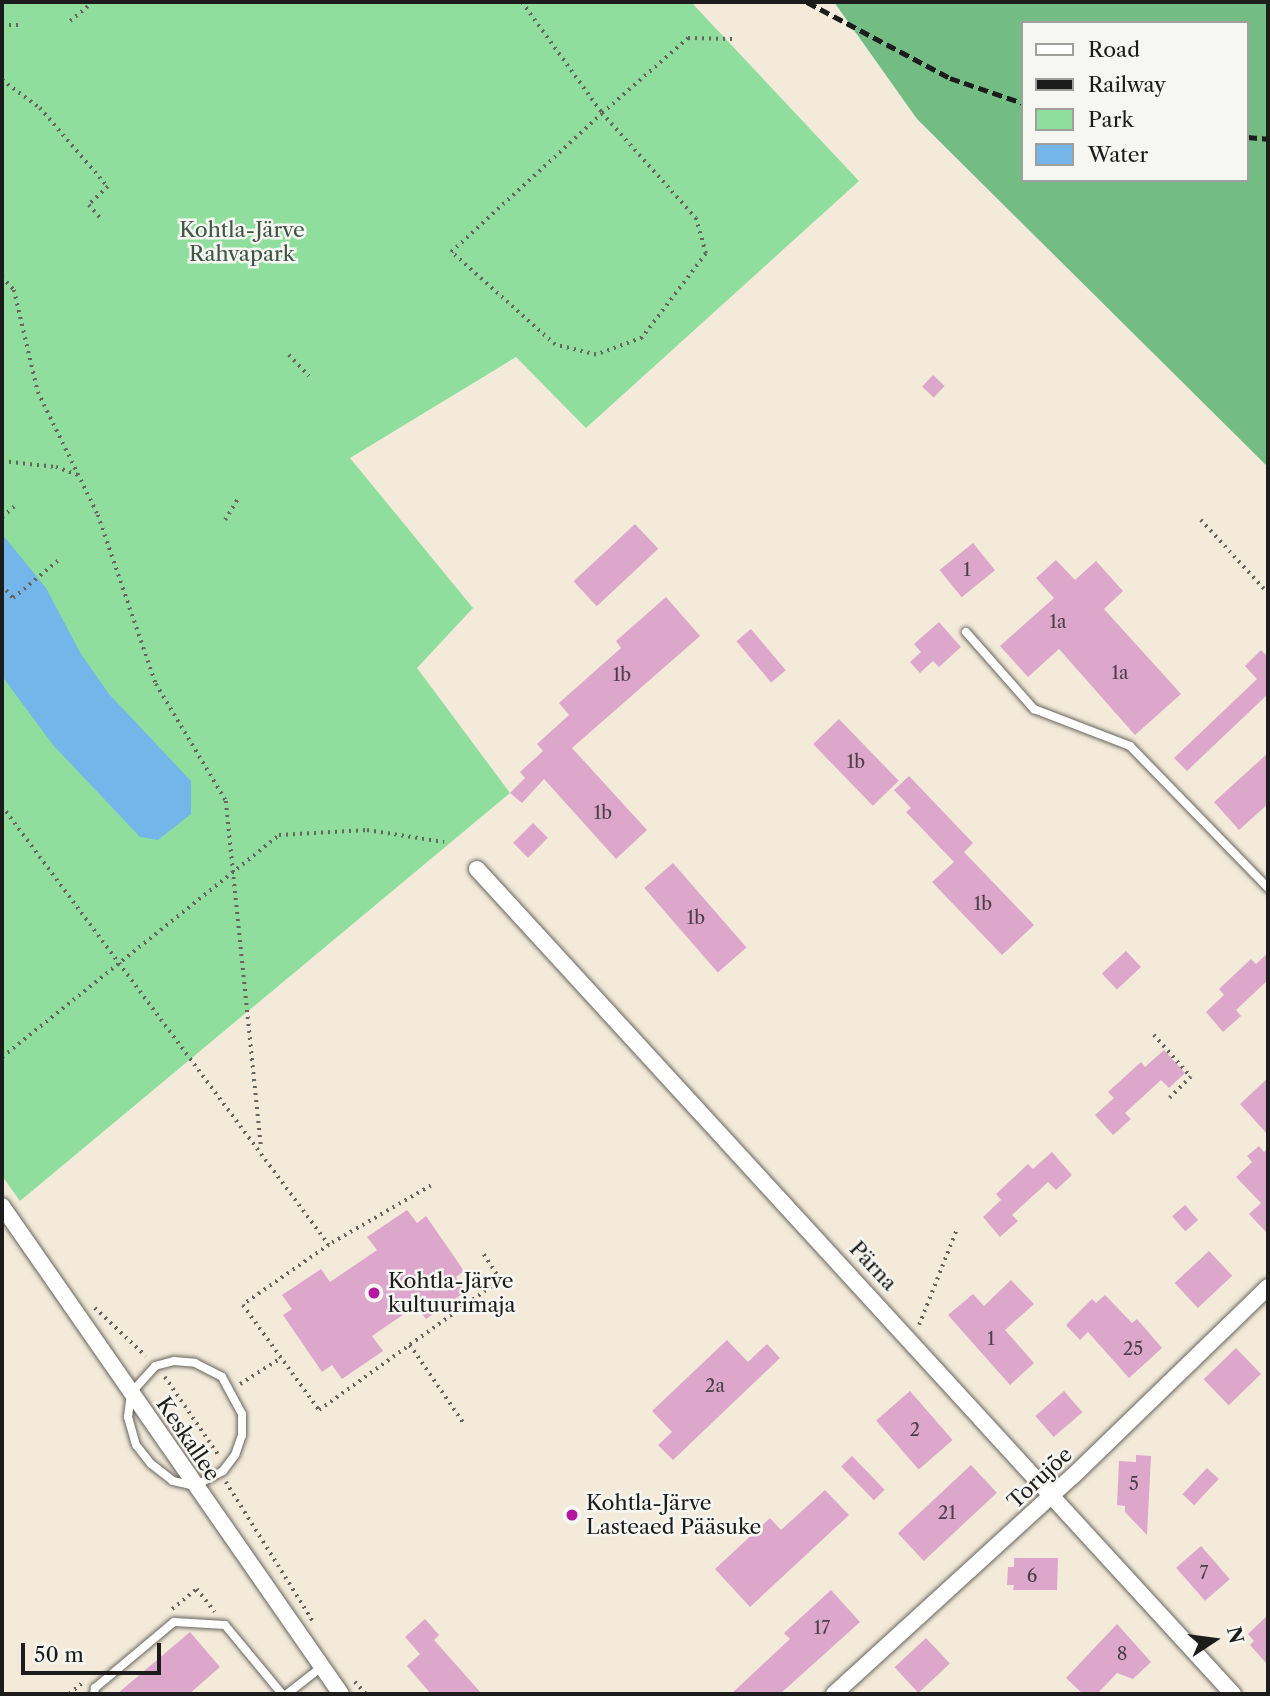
<!DOCTYPE html>
<meta charset="utf-8">
<style>
body{margin:0}
#map{position:relative;width:1270px;height:1696px;overflow:hidden;background:#f3eada;font-family:"Libre Caslon Text",serif}
div>[style]{position:absolute}
.green>*{inset:0;background:#8fde9d}
.forest>*{inset:0;background:#73bd84}
.water>*{inset:0;background:#74b6e9}
.building>*{inset:0;background:#dca7cb;transform-origin:0 0}
.path>*{height:3.5px;margin-top:-1.75px;transform-origin:0;background:repeating-linear-gradient(90deg,#67645e 0 2px,transparent 0 7px)}
.roads{filter:drop-shadow(0 0 2px #67645e) drop-shadow(0 0 2px #67645e)}
.service>*{height:8px;margin:-4px;padding:0 4px;transform-origin:4px;border-radius:4px;background:#fff}
.minor>*{height:16px;margin:-8px;padding:0 8px;transform-origin:8px;border-radius:8px;background:#fff}
.rail>*{height:5px;margin-top:-2.5px;transform-origin:0;background:repeating-linear-gradient(90deg,#1c1c1c 0 10px,transparent 0 15px)}
.dots>*{width:19px;height:19px;translate:-50% -50%;box-sizing:border-box;border:4px solid #f6f6f2;border-radius:50%}
span{translate:-50% -50%;white-space:nowrap;text-align:center;line-height:1.15;-webkit-text-stroke:5px #f6f6f2;paint-order:stroke}
.number-label{font-size:18px;color:#4c3f48}
.number-label span{-webkit-text-stroke-width:0}
.park-label{font-size:21px;color:#3e5643}
.street-label{font-size:21px;color:#1c1c1c}
.poi-label{font-size:21px;color:#1c1c1c}
.left{translate:0 -50%;text-align:left}
.frame{position:absolute;inset:0;border:4px solid #1c1c1c;pointer-events:none}
.legend{position:absolute;left:1021px;top:21px;width:228px;height:161px;box-sizing:border-box;background:#f6f6f2;border:2px solid #9f9f9c;margin:0;padding:9px 12px;list-style:none;font-size:21px;color:#1c1c1c}
.legend li{display:flex;align-items:center;gap:14px;height:35px}
.legend b{width:35px;border:2px solid #9f9f9c}
.north{position:absolute;left:1179px;top:1605px;width:70px;height:70px;-webkit-text-stroke:5px #f6f6f2;paint-order:stroke;rotate:77deg;font-size:19px;font-weight:700;line-height:28px;text-align:center;color:#1c1c1c}
.north::after{content:'';display:block;margin:auto;width:24px;height:32px;background:#1c1c1c;clip-path:polygon(50% 0,100% 100%,50% 72%,0 100%)}
.scale{position:absolute;left:21px;top:1643px;width:140px;height:32px;box-sizing:border-box;border:4px solid #1c1c1c;border-top:0;padding-left:9px;font-size:21px;line-height:24px;white-space:nowrap;color:#1c1c1c;-webkit-text-stroke:5px #f6f6f2;paint-order:stroke}
</style>
<div id="map">
<div class="green">
<div style="clip-path:polygon(2px 2px,691px 2px,859px 181px,586px 428px,516px 357px,350px 458px,473px 608px,417px 668px,510px 793px,20px 1201px,2px 1176px)"></div>
</div>
<div class="forest">
<div style="clip-path:polygon(evenodd,834px 2px,1268px 2px,1268px 467px,917px 119px,834px 2px,1023px 23px,1247px 23px,1247px 180px,1023px 180px,1023px 23px)"></div>
</div>
<div class="water">
<div style="clip-path:polygon(2px 534px,46px 588px,81px 654px,109px 694px,191px 781px,191px 814px,158px 840px,140px 837px,53px 745px,2px 676px)"></div>
</div>
<div class="building">
<div style="left:933px;top:375px;width:16px;height:16px;rotate:43deg"></div>
<div style="left:635px;top:524px;width:34px;height:84px;rotate:47deg"></div>
<div style="left:973px;top:543px;width:35px;height:43px;rotate:51deg"></div>
<div style="clip-path:polygon(1056px 560px,1075px 580px,1096px 561px,1123px 591px,1104px 609px,1181px 694px,1135px 735px,1059px 649px,1028px 677px,1000px 646px,1054px 598px,1036px 578px)"></div>
<div style="clip-path:polygon(666px 597px,700px 636px,572px 748px,647px 830px,616px 859px,544px 779px,522px 803px,510px 793px,525px 778px,520px 772px,543px 751px,537px 744px,569px 715px,559px 703px,621px 648px,616px 641px)"></div>
<div style="clip-path:polygon(939px 622px,961px 647px,939px 667px,933px 661px,920px 673px,910px 662px,921px 652px,914px 644px)"></div>
<div style="left:751px;top:629px;width:54px;height:19px;rotate:50deg"></div>
<div style="clip-path:polygon(1261px 650px,1268px 657px,1268px 694px,1187px 771px,1174px 758px,1257px 679px,1245px 666px)"></div>
<div style="left:839px;top:719px;width:86px;height:36px;rotate:46deg"></div>
<div style="clip-path:polygon(1268px 753px,1268px 804px,1239px 830px,1214px 802px)"></div>
<div style="clip-path:polygon(909px 776px,973px 843px,964px 852px,1034px 925px,1002px 955px,932px 882px,954px 862px,906px 812px,911px 808px,894px 790px)"></div>
<div style="left:533px;top:823px;width:21px;height:28px;rotate:45deg"></div>
<div style="left:673px;top:863px;width:112px;height:38px;rotate:49deg"></div>
<div style="left:1126px;top:951px;width:22px;height:33px;rotate:47deg"></div>
<div style="clip-path:polygon(1268px 953px,1268px 980px,1236px 1010px,1241px 1016px,1223px 1032px,1206px 1012px,1224px 995px,1219px 989px,1251px 959px,1256px 964px)"></div>
<div style="clip-path:polygon(1164px 1050px,1185px 1073px,1169px 1088px,1161px 1080px,1125px 1113px,1131px 1119px,1113px 1135px,1095px 1115px,1114px 1098px,1108px 1092px,1141px 1062px,1145px 1067px)"></div>
<div style="clip-path:polygon(1268px 1078px,1268px 1135px,1240px 1104px)"></div>
<div style="clip-path:polygon(1259px 1146px,1264px 1152px,1268px 1148px,1268px 1234px,1249px 1214px,1261px 1203px,1236px 1177px,1252px 1162px,1247px 1156px)"></div>
<div style="clip-path:polygon(1052px 1152px,1072px 1175px,1056px 1190px,1048px 1182px,1012px 1215px,1018px 1221px,1000px 1237px,983px 1217px,1001px 1200px,996px 1194px,1028px 1164px,1033px 1169px)"></div>
<div style="left:1185px;top:1205px;width:20px;height:17px;rotate:49deg"></div>
<div style="clip-path:polygon(407px 1210px,417px 1223px,426px 1216px,464px 1271px,456px 1277px,465px 1292px,426px 1319px,416px 1306px,372px 1336px,383px 1351px,342px 1379px,332px 1365px,322px 1372px,283px 1315px,292px 1309px,282px 1295px,321px 1269px,330px 1282px,377px 1250px,367px 1237px)"></div>
<div style="left:1209px;top:1251px;width:34px;height:47px;rotate:47deg"></div>
<div style="clip-path:polygon(1011px 1280px,1034px 1304px,1005px 1330px,1034px 1363px,1010px 1385px,948px 1315px,973px 1294px,984px 1306px)"></div>
<div style="clip-path:polygon(1105px 1295px,1132px 1323px,1137px 1319px,1162px 1348px,1129px 1378px,1088px 1332px,1080px 1340px,1066px 1325px,1092px 1299px,1096px 1303px)"></div>
<div style="clip-path:polygon(727px 1340px,748px 1362px,767px 1344px,780px 1358px,673px 1460px,658px 1445px,672px 1432px,652px 1411px)"></div>
<div style="left:1236px;top:1348px;width:36px;height:45px;rotate:46deg"></div>
<div style="left:910px;top:1391px;width:65px;height:45px;rotate:49deg"></div>
<div style="left:1064px;top:1391px;width:28px;height:38px;rotate:49deg"></div>
<div style="clip-path:polygon(1136px 1455px,1151px 1456px,1147px 1535px,1125px 1512px,1125px 1506px,1117px 1505px,1119px 1461px,1136px 1462px)"></div>
<div style="left:852px;top:1456px;width:47px;height:15px;rotate:46deg"></div>
<div style="left:971px;top:1465px;width:38px;height:100px;rotate:47deg"></div>
<div style="left:1207px;top:1468px;width:16px;height:36px;rotate:43deg"></div>
<div style="clip-path:polygon(825px 1490px,849px 1515px,750px 1607px,715px 1569px,770px 1518px,781px 1530px)"></div>
<div style="left:1201px;top:1546px;width:44px;height:33px;rotate:49deg"></div>
<div style="clip-path:polygon(1014px 1558px,1058px 1558px,1057px 1590px,1013px 1590px,1014px 1585px,1007px 1585px,1008px 1567px,1014px 1567px)"></div>
<div style="clip-path:polygon(831px 1590px,860px 1622px,780px 1694px,731px 1694px,790px 1639px,784px 1633px)"></div>
<div style="clip-path:polygon(1268px 1615px,1268px 1665px,1250px 1645px,1254px 1641px,1248px 1634px)"></div>
<div style="clip-path:polygon(425px 1619px,439px 1635px,434px 1640px,482px 1694px,431px 1694px,407px 1666px,420px 1654px,405px 1637px)"></div>
<div style="clip-path:polygon(1117px 1624px,1151px 1662px,1133px 1679px,1117px 1673px,1097px 1694px,1083px 1694px,1066px 1678px)"></div>
<div style="clip-path:polygon(190px 1632px,220px 1667px,189px 1694px,117px 1694px)"></div>
<div style="left:926px;top:1638px;width:35px;height:43px;rotate:47deg"></div>
</div>
<div class="path">
<div style="left:259px;top:2px;width:2px;rotate:90deg"></div>
<div style="left:522px;top:2px;width:137px;rotate:54.2deg"></div>
<div style="left:602px;top:113px;width:141px;rotate:48.2deg"></div>
<div style="left:696px;top:218px;width:37px;rotate:74deg"></div>
<div style="left:706px;top:254px;width:106px;rotate:127.3deg"></div>
<div style="left:642px;top:338px;width:49px;rotate:159.7deg"></div>
<div style="left:596px;top:355px;width:42px;rotate:-166.3deg"></div>
<div style="left:555px;top:345px;width:140px;rotate:-138.2deg"></div>
<div style="left:451px;top:252px;width:205px;rotate:-42.6deg"></div>
<div style="left:602px;top:113px;width:114px;rotate:-41.1deg"></div>
<div style="left:688px;top:38px;width:45px;rotate:1.3deg"></div>
<div style="left:70px;top:21px;width:30px;rotate:-40deg"></div>
<div style="left:2px;top:25px;width:17px"></div>
<div style="left:2px;top:80px;width:47px;rotate:36.4deg"></div>
<div style="left:40px;top:108px;width:104px;rotate:49.3deg"></div>
<div style="left:108px;top:187px;width:26px;rotate:137deg"></div>
<div style="left:89px;top:205px;width:21px;rotate:49deg"></div>
<div style="left:2px;top:277px;width:18px;rotate:47deg"></div>
<div style="left:14px;top:290px;width:105px;rotate:76.8deg"></div>
<div style="left:38px;top:392px;width:137px;rotate:64deg"></div>
<div style="left:98px;top:515px;width:179px;rotate:71.1deg"></div>
<div style="left:156px;top:684px;width:136px;rotate:59.1deg"></div>
<div style="left:226px;top:801px;width:349px;rotate:84.2deg"></div>
<div style="left:289px;top:355px;width:29px;rotate:46deg"></div>
<div style="left:2px;top:461px;width:54px;rotate:6.3deg"></div>
<div style="left:56px;top:467px;width:23px;rotate:20deg"></div>
<div style="left:2px;top:517px;width:18px;rotate:-41deg"></div>
<div style="left:225px;top:520px;width:27px;rotate:-59deg"></div>
<div style="left:1201px;top:520px;width:99px;rotate:47.5deg"></div>
<div style="left:2px;top:585px;width:17px;rotate:50deg"></div>
<div style="left:13px;top:598px;width:62px;rotate:-39.8deg"></div>
<div style="left:2px;top:806px;width:547px;rotate:53.32deg"></div>
<div style="left:1154px;top:1035px;width:56px;rotate:48.6deg"></div>
<div style="left:1191px;top:1077px;width:30px;rotate:135deg"></div>
<div style="left:2px;top:1057px;width:355px;rotate:-38.7deg"></div>
<div style="left:279px;top:835px;width:88px;rotate:-3.3deg"></div>
<div style="left:367px;top:830px;width:78px;rotate:8.9deg"></div>
<div style="left:431px;top:1186px;width:118px;rotate:150deg"></div>
<div style="left:329px;top:1245px;width:105px;rotate:145.1deg"></div>
<div style="left:243px;top:1305px;width:130px;rotate:54.1deg"></div>
<div style="left:319px;top:1410px;width:223px;rotate:-35.7deg"></div>
<div style="left:500px;top:1280px;width:33px;rotate:-123deg"></div>
<div style="left:95px;top:1308px;width:70px;rotate:43.3deg"></div>
<div style="left:919px;top:1325px;width:101px;rotate:-68.5deg"></div>
<div style="left:410px;top:1345px;width:97px;rotate:55.5deg"></div>
<div style="left:165px;top:1377px;width:93px;rotate:55.5deg"></div>
<div style="left:240px;top:1384px;width:49px;rotate:-32.4deg"></div>
<div style="left:226px;top:1482px;width:164px;rotate:58deg"></div>
<div style="left:172px;top:1609px;width:32px;rotate:-39deg"></div>
<div style="left:197px;top:1589px;width:29px;rotate:52deg"></div>
<div style="left:355px;top:1682px;width:16px;rotate:47deg"></div>
<div style="left:69px;top:1694px;width:17px;rotate:-40deg"></div>
</div>
<div class="roads">
<div class="service">
<div style="left:966px;top:632px;width:103px;rotate:48.6deg"></div>
<div style="left:1034px;top:709px;width:103px;rotate:21.1deg"></div>
<div style="left:1130px;top:746px;width:198px;rotate:45.8deg"></div>
<div style="left:174px;top:1361px;width:21px;rotate:5deg"></div>
<div style="left:195px;top:1363px;width:30px;rotate:27deg"></div>
<div style="left:222px;top:1377px;width:42px;rotate:61.6deg"></div>
<div style="left:242px;top:1414px;width:21px;rotate:90deg"></div>
<div style="left:242px;top:1435px;width:21px;rotate:109deg"></div>
<div style="left:235px;top:1455px;width:20px;rotate:127deg"></div>
<div style="left:223px;top:1471px;width:32px;rotate:152deg"></div>
<div style="left:195px;top:1486px;width:23px;rotate:-167deg"></div>
<div style="left:173px;top:1481px;width:28px;rotate:-142deg"></div>
<div style="left:151px;top:1464px;width:24px;rotate:-128deg"></div>
<div style="left:136px;top:1445px;width:29px;rotate:-106deg"></div>
<div style="left:128px;top:1417px;width:24px;rotate:-83deg"></div>
<div style="left:131px;top:1393px;width:36px;rotate:-48deg"></div>
<div style="left:155px;top:1366px;width:20px;rotate:-15deg"></div>
<div style="left:94px;top:1694px;width:6px;rotate:-81deg"></div>
<div style="left:95px;top:1688px;width:103px;rotate:-39.9deg"></div>
<div style="left:174px;top:1622px;width:51px;rotate:3.4deg"></div>
<div style="left:225px;top:1625px;width:89px;rotate:50.4deg"></div>
<div style="left:287px;top:1694px;width:42px;rotate:-38.2deg"></div>
</div>
<div class="minor">
<div style="left:477px;top:869px;width:1119px;rotate:47.5deg"></div>
<div style="left:2px;top:1206px;width:594px;rotate:55.21deg"></div>
<div style="left:834px;top:1694px;width:322px;rotate:-42.4deg"></div>
<div style="left:1072px;top:1477px;width:273px;rotate:-44.1deg"></div>
</div>
</div>
<div class="rail">
<div style="left:807px;top:2px;width:162px;rotate:28deg"></div>
<div style="left:950px;top:78px;width:77px;rotate:18.9deg"></div>
<div style="left:1247px;top:137px;width:21px;rotate:5deg"></div>
</div>
<div class="dots">
<div style="left:374px;top:1293px;background:#b5179e"></div>
<div style="left:572px;top:1515px;background:#b5179e"></div>
</div>
<div class="number-label">
<span style="left:967px;top:570px">1</span>
<span style="left:1058px;top:622px">1a</span>
<span style="left:1120px;top:673px">1a</span>
<span style="left:622px;top:675px">1b</span>
<span style="left:856px;top:762px">1b</span>
<span style="left:603px;top:813px">1b</span>
<span style="left:983px;top:904px">1b</span>
<span style="left:696px;top:918px">1b</span>
<span style="left:991px;top:1339px">1</span>
<span style="left:1133px;top:1349px">25</span>
<span style="left:715px;top:1386px">2a</span>
<span style="left:915px;top:1430px">2</span>
<span style="left:1134px;top:1484px">5</span>
<span style="left:947px;top:1513px">21</span>
<span style="left:1204px;top:1573px">7</span>
<span style="left:1032px;top:1576px">6</span>
<span style="left:822px;top:1628px">17</span>
<span style="left:1122px;top:1654px">8</span>
</div>
<div class="park-label">
<span style="left:242px;top:242px">Kohtla-Järve<br>Rahvapark</span>
</div>
<div class="street-label">
<span style="left:873px;top:1266px;rotate:47deg">Pärna</span>
<span style="left:188px;top:1439px;rotate:56deg">Keskallee</span>
<span style="left:1040px;top:1478px;rotate:-43deg">Torujõe</span>
</div>
<div class="poi-label">
<span class="left" style="left:388px;top:1293px">Kohtla-Järve<br>kultuurimaja</span>
<span class="left" style="left:586px;top:1515px">Kohtla-Järve<br>Lasteaed Pääsuke</span>
</div>
<div class="frame"></div>
<ul class="legend">
<li><b style="height:9px;background:#fff"></b>Road</li>
<li><b style="height:9px;background:#1c1c1c"></b>Railway</li>
<li><b style="height:19px;background:#8fde9d"></b>Park</li>
<li><b style="height:19px;background:#74b6e9"></b>Water</li>
</ul>
<div class="north">N</div>
<div class="scale">50 m</div>
</div>
